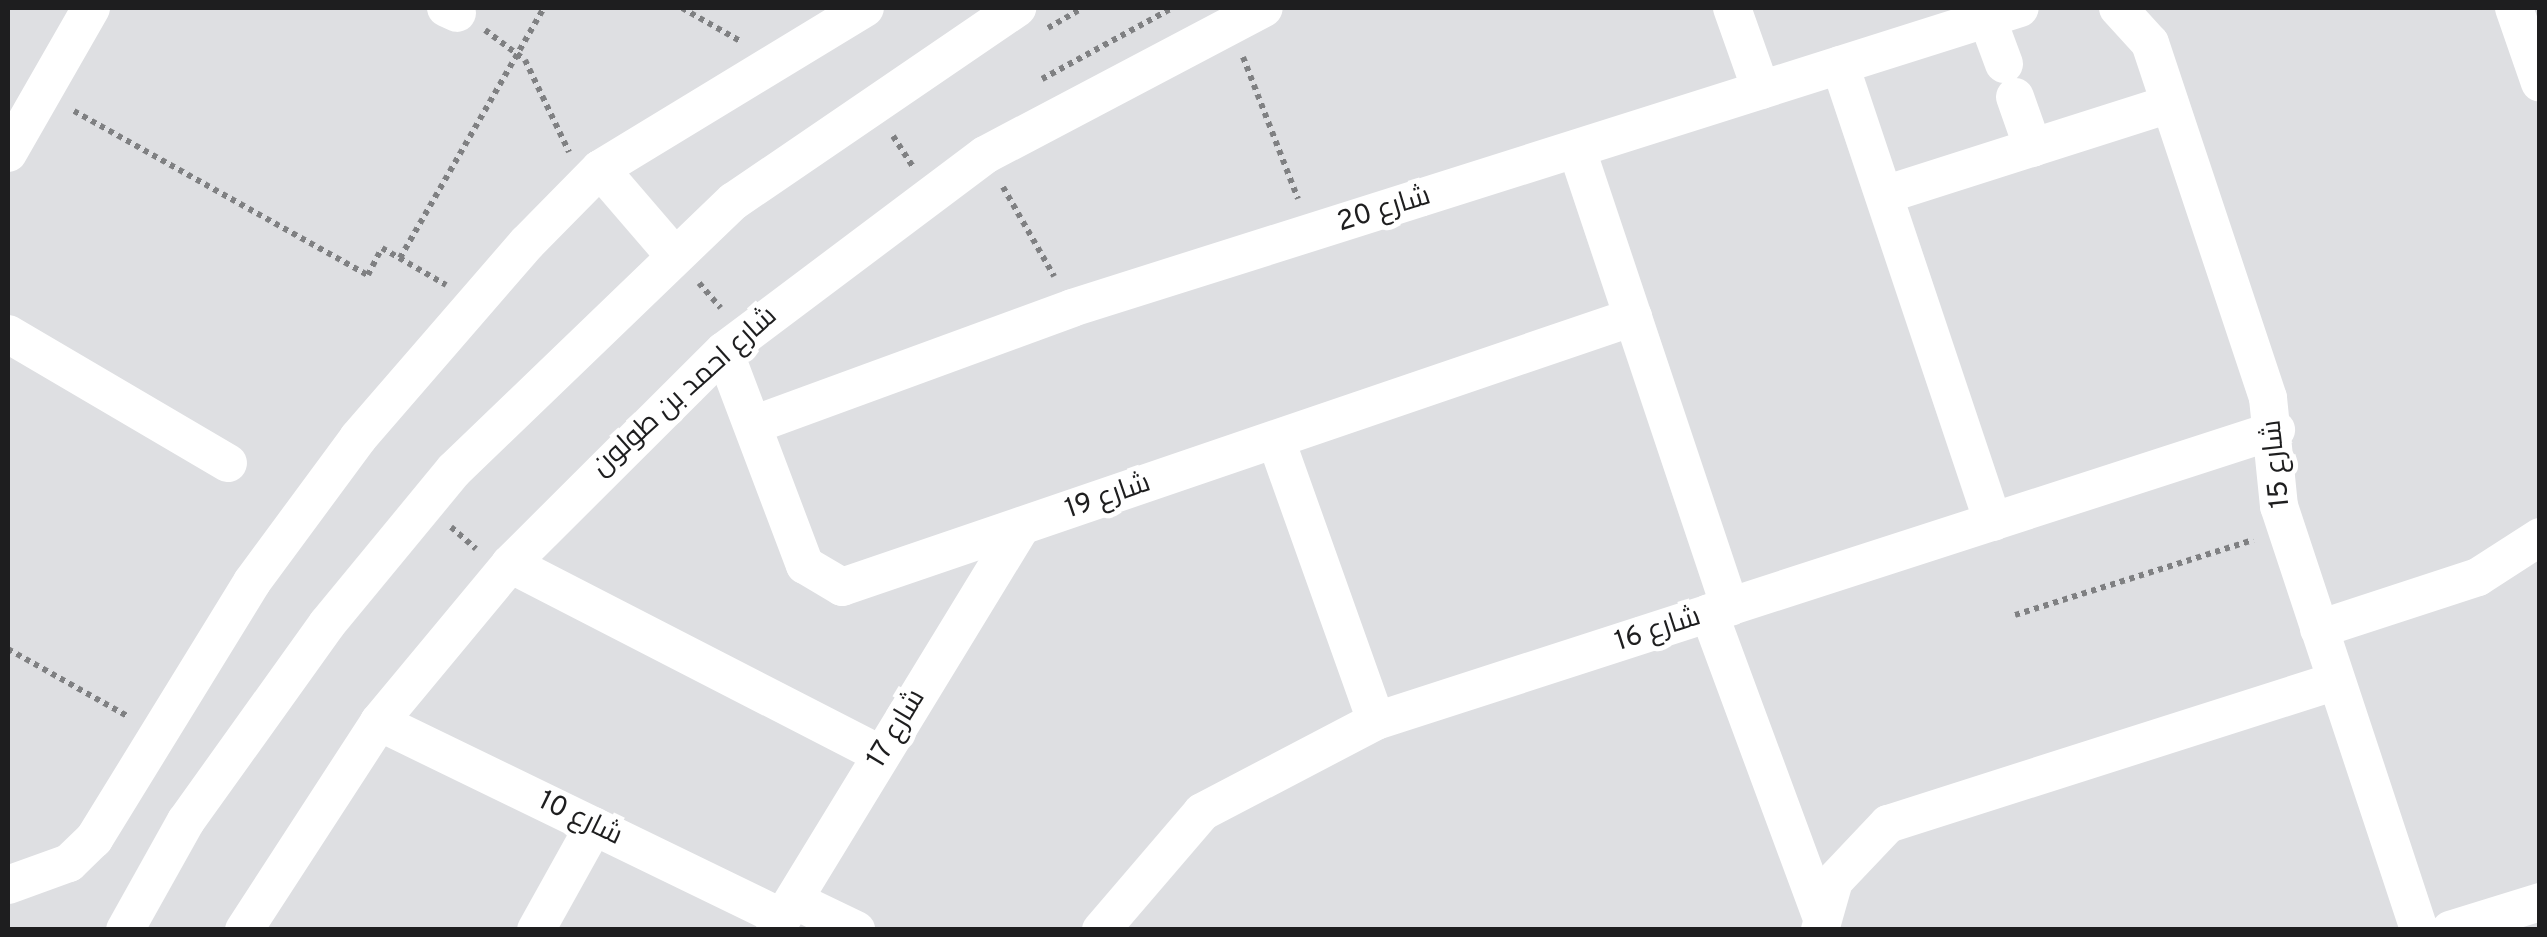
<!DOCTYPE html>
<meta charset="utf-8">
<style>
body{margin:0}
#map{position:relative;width:2547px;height:937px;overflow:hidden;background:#dedfe2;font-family:Overpass,Cairo,sans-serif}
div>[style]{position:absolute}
.path>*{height:6px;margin-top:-3px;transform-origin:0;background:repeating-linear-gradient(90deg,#7f8082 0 5px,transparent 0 10px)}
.minor>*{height:38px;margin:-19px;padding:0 19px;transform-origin:19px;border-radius:19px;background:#fff}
span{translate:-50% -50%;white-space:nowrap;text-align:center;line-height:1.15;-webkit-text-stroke:10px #fff;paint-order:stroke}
.street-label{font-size:28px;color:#1e1e1f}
.frame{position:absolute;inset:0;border:10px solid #1e1e1f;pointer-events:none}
</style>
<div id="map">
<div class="path">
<div style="left:682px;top:8px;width:67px;rotate:29.6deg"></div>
<div style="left:1048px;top:28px;width:39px;rotate:-30deg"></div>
<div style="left:485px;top:30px;width:50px;rotate:36.9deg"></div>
<div style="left:525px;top:60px;width:102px;rotate:64.4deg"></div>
<div style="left:1243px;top:57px;width:152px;rotate:68.8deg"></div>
<div style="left:1042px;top:79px;width:148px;rotate:-28.6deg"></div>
<div style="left:74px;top:111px;width:337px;rotate:29.2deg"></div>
<div style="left:368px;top:275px;width:30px;rotate:-63deg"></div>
<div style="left:382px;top:248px;width:74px;rotate:30deg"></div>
<div style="left:893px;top:136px;width:38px;rotate:57deg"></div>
<div style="left:1003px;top:187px;width:103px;rotate:60.2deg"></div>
<div style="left:400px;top:258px;width:289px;rotate:-60.1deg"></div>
<div style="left:699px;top:283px;width:33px;rotate:49deg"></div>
<div style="left:451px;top:527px;width:33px;rotate:41deg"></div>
<div style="left:2015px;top:615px;width:250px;rotate:-17.5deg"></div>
<div style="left:8px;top:649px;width:139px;rotate:29.3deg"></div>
</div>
<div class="minor">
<div style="left:446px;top:8px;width:12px;rotate:24deg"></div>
<div style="left:1732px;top:8px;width:87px;rotate:70.5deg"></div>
<div style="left:2118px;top:8px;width:47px;rotate:47.6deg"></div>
<div style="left:2150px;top:43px;width:374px;rotate:71.6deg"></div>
<div style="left:2268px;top:398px;width:109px;rotate:84.2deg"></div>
<div style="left:2279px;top:506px;width:447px;rotate:71.7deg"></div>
<div style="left:2514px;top:8px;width:79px;rotate:70.9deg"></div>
<div style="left:1987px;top:18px;width:49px;rotate:69.7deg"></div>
<div style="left:1840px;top:65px;width:482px;rotate:71.5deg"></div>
<div style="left:2015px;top:97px;width:54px;rotate:70.6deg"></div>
<div style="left:1577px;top:150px;width:482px;rotate:71.5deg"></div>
<div style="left:8px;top:153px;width:167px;rotate:-60.2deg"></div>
<div style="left:600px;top:169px;width:113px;rotate:49.3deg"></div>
<div style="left:1884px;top:195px;width:300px;rotate:-17.7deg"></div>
<div style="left:8px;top:334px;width:255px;rotate:30.4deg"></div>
<div style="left:724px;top:351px;width:229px;rotate:69.3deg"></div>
<div style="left:805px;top:565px;width:43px;rotate:30.7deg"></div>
<div style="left:842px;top:587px;width:836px;rotate:-18.85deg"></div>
<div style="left:753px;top:425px;width:340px;rotate:-20.1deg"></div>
<div style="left:1072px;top:308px;width:994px;rotate:-17.56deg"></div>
<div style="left:1276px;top:440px;width:298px;rotate:70.4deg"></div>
<div style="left:510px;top:564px;width:417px;rotate:27.2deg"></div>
<div style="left:1709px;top:613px;width:326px;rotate:69.7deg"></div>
<div style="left:2319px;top:629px;width:167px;rotate:-18.1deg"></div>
<div style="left:2478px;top:577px;width:74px;rotate:-32.8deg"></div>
<div style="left:379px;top:722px;width:447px;rotate:25.9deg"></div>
<div style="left:8px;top:885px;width:65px;rotate:-19.8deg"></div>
<div style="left:69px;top:863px;width:35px;rotate:-44deg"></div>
<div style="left:94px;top:839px;width:302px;rotate:-58.4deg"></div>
<div style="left:252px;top:582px;width:179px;rotate:-53.6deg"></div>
<div style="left:358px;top:438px;width:258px;rotate:-49.1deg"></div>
<div style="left:527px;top:243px;width:104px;rotate:-45.4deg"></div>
<div style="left:600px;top:169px;width:310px;rotate:-31.3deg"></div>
<div style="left:796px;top:901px;width:67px;rotate:25.8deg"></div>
<div style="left:125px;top:930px;width:125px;rotate:-60.8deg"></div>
<div style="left:186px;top:821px;width:242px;rotate:-54.4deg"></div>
<div style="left:327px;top:624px;width:200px;rotate:-50.5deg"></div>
<div style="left:454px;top:470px;width:388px;rotate:-43.9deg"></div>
<div style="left:734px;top:201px;width:343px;rotate:-34.3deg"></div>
<div style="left:244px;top:930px;width:248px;rotate:-57deg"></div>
<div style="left:379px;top:722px;width:205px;rotate:-50.3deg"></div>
<div style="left:510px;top:564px;width:302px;rotate:-44.9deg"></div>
<div style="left:724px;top:351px;width:326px;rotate:-36.9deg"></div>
<div style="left:985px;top:155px;width:315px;rotate:-27.8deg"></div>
<div style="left:536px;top:930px;width:119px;rotate:-60.9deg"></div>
<div style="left:775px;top:930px;width:472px;rotate:-58.6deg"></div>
<div style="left:1101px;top:930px;width:155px;rotate:-49.4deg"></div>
<div style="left:1202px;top:812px;width:196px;rotate:-27.6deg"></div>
<div style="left:1376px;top:721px;width:946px;rotate:-17.92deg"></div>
<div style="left:1820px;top:930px;width:51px;rotate:-74.1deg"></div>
<div style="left:1834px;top:881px;width:79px;rotate:-46.5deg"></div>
<div style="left:1888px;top:824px;width:470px;rotate:-17.7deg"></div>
<div style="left:2450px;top:930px;width:94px;rotate:-17.3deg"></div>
</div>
<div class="street-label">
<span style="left:1384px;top:210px;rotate:-17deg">شارع 20</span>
<span style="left:685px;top:392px;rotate:-42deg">شارع احمد بن طولون</span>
<span style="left:2277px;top:464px;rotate:-96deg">شارع 15</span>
<span style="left:1108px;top:497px;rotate:-19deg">شارع 19</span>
<span style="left:1658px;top:630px;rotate:-18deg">شارع 16</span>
<span style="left:897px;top:729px;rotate:-59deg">شارع 17</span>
<span style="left:580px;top:819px;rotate:26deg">شارع 10</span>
</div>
<div class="frame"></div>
</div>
